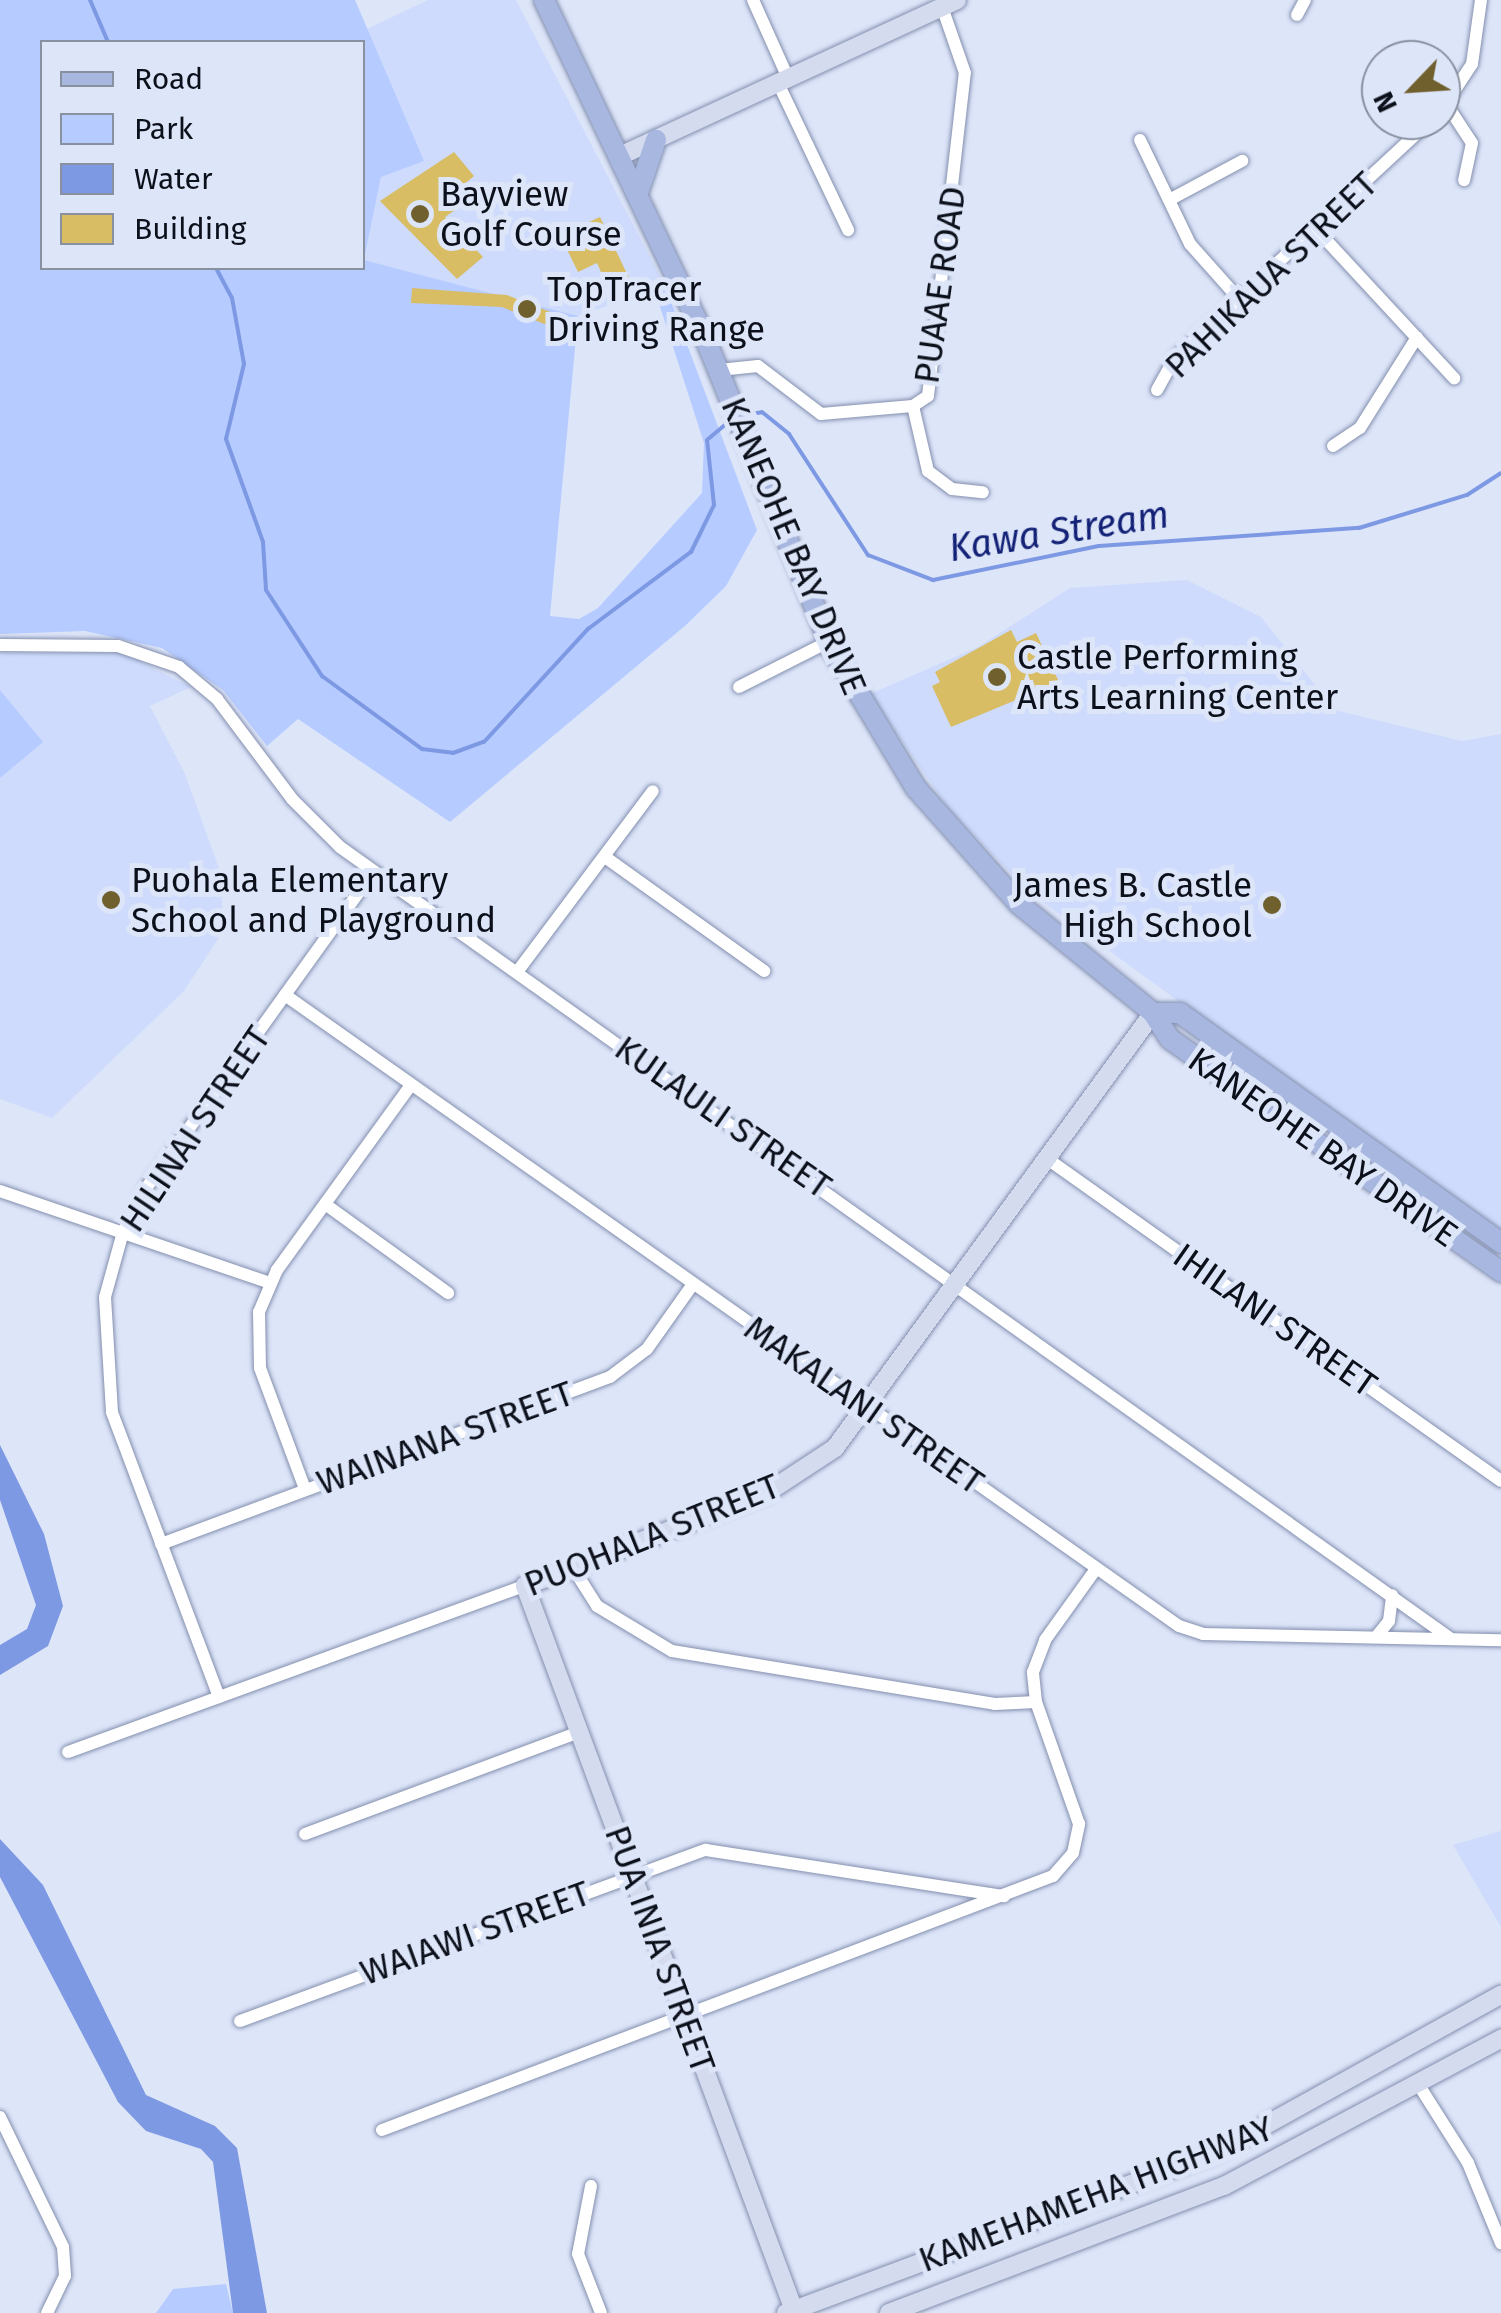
<!DOCTYPE html>
<style>
body{margin:0}
#map{position:relative;width:1501px;height:2313px;overflow:hidden;background:#dde5f9;font-family:"Fira Sans",sans-serif}
div>[style]{position:absolute}
.built>*{inset:0;background:#cedbfc}
.green>*{inset:0;background:#b6cbff}
.water>*{inset:0;background:#7e99e3}
.stream>*{height:4px;margin:-2px;padding:0 2px;transform-origin:2px;border-radius:2px;background:#7e99e3}
.building>*{inset:0;background:#d8bd65}
.roads{filter:drop-shadow(0 0 2px #838fae) drop-shadow(0 0 2px #838fae)}
.street>*{height:12px;margin:-6px;padding:0 6px;transform-origin:6px;border-radius:6px;background:#fff}
.secondary>*{height:18px;margin:-9px;padding:0 9px;transform-origin:9px;border-radius:9px;background:#d4dbef}
.primary>*{height:20px;margin:-10px;padding:0 10px;transform-origin:10px;border-radius:10px;background:#a8b7e0}
.dots>*{width:28px;height:28px;translate:-50% -50%;box-sizing:border-box;border:5px solid #dde5f9;border-radius:50%}
span{translate:-50% -50%;white-space:nowrap;text-align:center;line-height:1.15;-webkit-text-stroke:10px #dde5f9;paint-order:stroke}
.poi-label{font-size:35px;color:#0c101b}
.left{translate:0 -50%;text-align:left}
.right{translate:-100% -50%;text-align:right}
.street-label{font-size:35px;color:#0c101b}
.water-label{font-size:38px;color:#132276;font-style:italic}
.legend{position:absolute;left:40px;top:40px;width:325px;height:230px;box-sizing:border-box;background:#dde5f9;border:2px solid #8990a0;margin:0;padding:12px 18px;list-style:none;font-size:30px;color:#0c101b}
.legend li{display:flex;align-items:center;gap:20px;height:50px}
.legend b{width:50px;border:2px solid #8990a0}
.north{position:absolute;left:1361px;top:40px;width:100px;height:100px;box-sizing:border-box;background:#dde5f9;border:2px solid #8990a0;border-radius:50%;rotate:245deg;font-size:28px;font-weight:700;line-height:40px;text-align:center;color:#0c101b}
.north::after{content:'';display:block;margin:auto;width:35px;height:45px;background:#70602e;clip-path:polygon(50% 0,100% 100%,50% 72%,0 100%)}
</style>
<div id="map">
<div class="built">
<div style="clip-path:polygon(428px 0,516px 0,665px 286px,578px 316px,364px 260px,381px 177px,423px 160px,367px 29px)"></div>
<div style="clip-path:polygon(1187px 580px,1261px 617px,1335px 710px,1462px 741px,1501px 734px,1501px 1237px,1029px 892px,948px 808px,870px 694px,978px 647px,1070px 588px)"></div>
<div style="clip-path:polygon(0 653px,123px 653px,191px 687px,150px 706px,185px 774px,220px 871px,224px 930px,184px 991px,52px 1118px,0 1099px)"></div>
<div style="clip-path:polygon(1501px 1831px,1501px 1927px,1453px 1845px)"></div>
</div>
<div class="green">
<div style="clip-path:polygon(evenodd,0 0,355px 0,424px 161px,381px 177px,364px 260px,578px 316px,550px 616px,579px 619px,598px 608px,702px 493px,704px 443px,655px 291px,665px 286px,757px 530px,726px 586px,686px 625px,450px 822px,298px 719px,267px 746px,223px 690px,162px 648px,85px 631px,0 634px,0 0,42px 42px,362px 42px,362px 268px,42px 268px,42px 42px)"></div>
<div style="clip-path:polygon(0 690px,43px 742px,0 778px)"></div>
<div style="clip-path:polygon(226px 2284px,233px 2313px,156px 2313px,173px 2289px)"></div>
</div>
<div class="water">
<div style="clip-path:polygon(0 1445px,44px 1534px,63px 1606px,48px 1646px,0 1675px,0 1645px,27px 1629px,36px 1605px,0 1500px)"></div>
<div style="clip-path:polygon(0 1839px,43px 1885px,146px 2095px,215px 2126px,237px 2148px,267px 2313px,233px 2313px,213px 2162px,201px 2149px,146px 2131px,118px 2102px,0 1877px)"></div>
</div>
<div class="stream">
<div style="left:90px;top:0;width:46px;rotate:66.8deg"></div>
<div style="left:216px;top:268px;width:34px;rotate:62deg"></div>
<div style="left:232px;top:298px;width:67px;rotate:79.7deg"></div>
<div style="left:244px;top:364px;width:77px;rotate:103.5deg"></div>
<div style="left:226px;top:439px;width:109px;rotate:70.2deg"></div>
<div style="left:263px;top:542px;width:48px;rotate:86.4deg"></div>
<div style="left:266px;top:590px;width:103px;rotate:56.9deg"></div>
<div style="left:322px;top:676px;width:124px;rotate:36.1deg"></div>
<div style="left:422px;top:749px;width:31px;rotate:7deg"></div>
<div style="left:453px;top:753px;width:33px;rotate:-20deg"></div>
<div style="left:484px;top:742px;width:154px;rotate:-47.4deg"></div>
<div style="left:588px;top:629px;width:129px;rotate:-36.8deg"></div>
<div style="left:691px;top:552px;width:52px;rotate:-63.9deg"></div>
<div style="left:714px;top:505px;width:65px;rotate:-96.1deg"></div>
<div style="left:707px;top:440px;width:31px;rotate:-40deg"></div>
<div style="left:744px;top:415px;width:18px;rotate:-9deg"></div>
<div style="left:762px;top:412px;width:35px;rotate:39deg"></div>
<div style="left:789px;top:434px;width:145px;rotate:56.9deg"></div>
<div style="left:868px;top:555px;width:70px;rotate:21deg"></div>
<div style="left:933px;top:580px;width:169px;rotate:-11.6deg"></div>
<div style="left:1099px;top:546px;width:261px;rotate:-4deg"></div>
<div style="left:1359px;top:528px;width:113px;rotate:-17deg"></div>
<div style="left:1467px;top:495px;width:40px;rotate:-32.9deg"></div>
</div>
<div class="building">
<div style="clip-path:polygon(454px 152px,474px 176px,447px 199px,455px 210px,445px 217px,483px 257px,457px 279px,380px 201px)"></div>
<div style="clip-path:polygon(600px 217px,629px 278px,608px 288px,597px 263px,578px 272px,560px 235px)"></div>
<div style="clip-path:polygon(412px 288px,507px 295px,561px 316px,557px 329px,502px 307px,411px 303px)"></div>
<div style="clip-path:polygon(1011px 630px,1017px 642px,1036px 633px,1060px 684px,1021px 711px,1016px 700px,951px 727px,932px 686px,940px 682px,935px 672px)"></div>
</div>
<div class="roads">
<div class="street">
<div style="left:753px;top:0;width:85px;rotate:65.8deg"></div>
<div style="left:1297px;top:15px;width:17px;rotate:-62deg"></div>
<div style="left:778px;top:83px;width:163px;rotate:64.5deg"></div>
<div style="left:1447px;top:105px;width:45px;rotate:56.7deg"></div>
<div style="left:1472px;top:143px;width:38px;rotate:102deg"></div>
<div style="left:1441px;top:111px;width:56px;rotate:-56.6deg"></div>
<div style="left:1472px;top:64px;width:65px;rotate:-82deg"></div>
<div style="left:1140px;top:140px;width:115px;rotate:64.3deg"></div>
<div style="left:1190px;top:244px;width:74px;rotate:48.3deg"></div>
<div style="left:1171px;top:199px;width:81px;rotate:-28.2deg"></div>
<div style="left:1315px;top:228px;width:205px;rotate:47.2deg"></div>
<div style="left:719px;top:370px;width:39px;rotate:-6deg"></div>
<div style="left:758px;top:366px;width:79px;rotate:37.3deg"></div>
<div style="left:821px;top:414px;width:92px;rotate:-5deg"></div>
<div style="left:913px;top:406px;width:18px;rotate:-34deg"></div>
<div style="left:928px;top:396px;width:325px;rotate:-83.5deg"></div>
<div style="left:965px;top:73px;width:70px;rotate:-109.2deg"></div>
<div style="left:1157px;top:390px;width:35px;rotate:-61deg"></div>
<div style="left:1174px;top:359px;width:351px;rotate:-42.9deg"></div>
<div style="left:913px;top:406px;width:67px;rotate:77deg"></div>
<div style="left:928px;top:471px;width:30px;rotate:37deg"></div>
<div style="left:952px;top:489px;width:31px;rotate:6deg"></div>
<div style="left:1333px;top:446px;width:32px;rotate:-34deg"></div>
<div style="left:1360px;top:428px;width:107px;rotate:-57.9deg"></div>
<div style="left:0;top:645px;width:118px;rotate:0.5deg"></div>
<div style="left:118px;top:646px;width:65px;rotate:19deg"></div>
<div style="left:179px;top:667px;width:50px;rotate:40.1deg"></div>
<div style="left:217px;top:699px;width:125px;rotate:53.1deg"></div>
<div style="left:292px;top:799px;width:68px;rotate:45deg"></div>
<div style="left:340px;top:847px;width:1364px;rotate:35.48deg"></div>
<div style="left:739px;top:687px;width:100px;rotate:-26.8deg"></div>
<div style="left:605px;top:857px;width:196px;rotate:35.6deg"></div>
<div style="left:517px;top:972px;width:226px;rotate:-53.1deg"></div>
<div style="left:285px;top:995px;width:1094px;rotate:35.22deg"></div>
<div style="left:1179px;top:1626px;width:25px;rotate:18deg"></div>
<div style="left:1203px;top:1634px;width:298px;rotate:1.2deg"></div>
<div style="left:1049px;top:1160px;width:554px;rotate:35.38deg"></div>
<div style="left:0;top:1191px;width:285px;rotate:18.8deg"></div>
<div style="left:325px;top:1204px;width:152px;rotate:35.9deg"></div>
<div style="left:305px;top:1489px;width:129px;rotate:-110.4deg"></div>
<div style="left:260px;top:1368px;width:56px;rotate:-91deg"></div>
<div style="left:259px;top:1312px;width:46px;rotate:-66.8deg"></div>
<div style="left:277px;top:1270px;width:228px;rotate:-54.1deg"></div>
<div style="left:161px;top:1544px;width:479px;rotate:-20.4deg"></div>
<div style="left:610px;top:1377px;width:46px;rotate:-37.1deg"></div>
<div style="left:647px;top:1349px;width:80px;rotate:-54.7deg"></div>
<div style="left:573px;top:1568px;width:45px;rotate:57.7deg"></div>
<div style="left:597px;top:1606px;width:87px;rotate:31deg"></div>
<div style="left:672px;top:1651px;width:327px;rotate:9.3deg"></div>
<div style="left:995px;top:1704px;width:41px;rotate:-2.8deg"></div>
<div style="left:1376px;top:1637px;width:21px;rotate:-51deg"></div>
<div style="left:1389px;top:1621px;width:26px;rotate:-83deg"></div>
<div style="left:219px;top:1697px;width:304px;rotate:-110.6deg"></div>
<div style="left:112px;top:1412px;width:115px;rotate:-93.5deg"></div>
<div style="left:105px;top:1297px;width:67px;rotate:-74.5deg"></div>
<div style="left:123px;top:1232px;width:51px;rotate:-61.9deg"></div>
<div style="left:147px;top:1187px;width:388px;rotate:-54.3deg"></div>
<div style="left:68px;top:1752px;width:486px;rotate:-20deg"></div>
<div style="left:305px;top:1834px;width:292px;rotate:-20.4deg"></div>
<div style="left:240px;top:2021px;width:496px;rotate:-20.2deg"></div>
<div style="left:706px;top:1850px;width:302px;rotate:8.8deg"></div>
<div style="left:1420px;top:2087px;width:90px;rotate:57.7deg"></div>
<div style="left:1468px;top:2163px;width:87px;rotate:67.6deg"></div>
<div style="left:0;top:2117px;width:144px;rotate:64.1deg"></div>
<div style="left:63px;top:2247px;width:29px;rotate:86deg"></div>
<div style="left:65px;top:2276px;width:41px;rotate:115.9deg"></div>
<div style="left:382px;top:2130px;width:717px;rotate:-20.73deg"></div>
<div style="left:1053px;top:1876px;width:30px;rotate:-49deg"></div>
<div style="left:1073px;top:1853px;width:30px;rotate:-78deg"></div>
<div style="left:1079px;top:1824px;width:129px;rotate:-109.4deg"></div>
<div style="left:1036px;top:1702px;width:30px;rotate:-96deg"></div>
<div style="left:1033px;top:1672px;width:34px;rotate:-69deg"></div>
<div style="left:1045px;top:1640px;width:87px;rotate:-54.3deg"></div>
<div style="left:591px;top:2186px;width:69px;rotate:100.8deg"></div>
<div style="left:578px;top:2254px;width:63px;rotate:68.7deg"></div>
</div>
<div class="secondary">
<div style="left:622px;top:155px;width:369px;rotate:-24.8deg"></div>
<div style="left:786px;top:2313px;width:462px;rotate:-20.5deg"></div>
<div style="left:1219px;top:2151px;width:322px;rotate:-29deg"></div>
<div style="left:795px;top:2313px;width:776px;rotate:-110.37deg"></div>
<div style="left:525px;top:1586px;width:261px;rotate:-21.1deg"></div>
<div style="left:768px;top:1492px;width:80px;rotate:-33.3deg"></div>
<div style="left:835px;top:1448px;width:539px;rotate:-53.83deg"></div>
<div style="left:889px;top:2313px;width:358px;rotate:-20.8deg"></div>
<div style="left:1224px;top:2186px;width:314px;rotate:-28deg"></div>
</div>
<div class="primary">
<div style="left:544px;top:0;width:374px;rotate:64.5deg"></div>
<div style="left:705px;top:338px;width:336px;rotate:67.8deg"></div>
<div style="left:832px;top:649px;width:162px;rotate:58.9deg"></div>
<div style="left:916px;top:788px;width:155px;rotate:48.4deg"></div>
<div style="left:1019px;top:904px;width:173px;rotate:39.1deg"></div>
<div style="left:1153px;top:1013px;width:31px;rotate:57deg"></div>
<div style="left:1170px;top:1039px;width:405px;rotate:35.1deg"></div>
<div style="left:639px;top:190px;width:53px;rotate:-71.2deg"></div>
<div style="left:1153px;top:1013px;width:27px"></div>
<div style="left:1180px;top:1013px;width:395px;rotate:35.6deg"></div>
</div>
</div>
<div class="dots">
<div style="left:420px;top:214px;background:#70602e"></div>
<div style="left:527px;top:309px;background:#70602e"></div>
<div style="left:997px;top:677px;background:#70602e"></div>
<div style="left:111px;top:900px;background:#70602e"></div>
<div style="left:1272px;top:905px;background:#70602e"></div>
</div>
<div class="poi-label">
<span class="left" style="left:440px;top:214px">Bayview<br>Golf Course</span>
<span class="left" style="left:547px;top:309px">TopTracer<br>Driving Range</span>
<span class="left" style="left:1017px;top:677px">Castle Performing<br>Arts Learning Center</span>
<span class="left" style="left:131px;top:900px">Puohala Elementary<br>School and Playground</span>
<span class="right" style="left:1252px;top:905px">James B. Castle<br>High School</span>
</div>
<div class="street-label">
<span style="left:1271px;top:275px;rotate:-44deg">PAHIKAUA STREET</span>
<span style="left:940px;top:285px;rotate:-82deg">PUAAE ROAD</span>
<span style="left:794px;top:546px;rotate:67deg">KANEOHE BAY DRIVE</span>
<span style="left:723px;top:1117px;rotate:35deg">KULAULI STREET</span>
<span style="left:195px;top:1129px;rotate:-56deg">HILINAI STREET</span>
<span style="left:1323px;top:1147px;rotate:35deg">KANEOHE BAY DRIVE</span>
<span style="left:1275px;top:1320px;rotate:35deg">IHILANI STREET</span>
<span style="left:864px;top:1405px;rotate:35deg">MAKALANI STREET</span>
<span style="left:445px;top:1438px;rotate:-20deg">WAINANA STREET</span>
<span style="left:652px;top:1535px;rotate:-22deg">PUOHALA STREET</span>
<span style="left:475px;top:1933px;rotate:-20deg">WAIAWI STREET</span>
<span style="left:660px;top:1949px;rotate:70deg">PUA INIA STREET</span>
<span style="left:1096px;top:2194px;rotate:-21deg">KAMEHAMEHA HIGHWAY</span>
</div>
<div class="water-label">
<span style="left:1059px;top:532px;rotate:-9deg">Kawa Stream</span>
</div>
<ul class="legend">
<li><b style="height:12px;background:#a8b7e0"></b>Road</li>
<li><b style="height:28px;background:#b6cbff"></b>Park</li>
<li><b style="height:28px;background:#7e99e3"></b>Water</li>
<li><b style="height:28px;background:#d8bd65"></b>Building</li>
</ul>
<div class="north">N</div>
</div>
